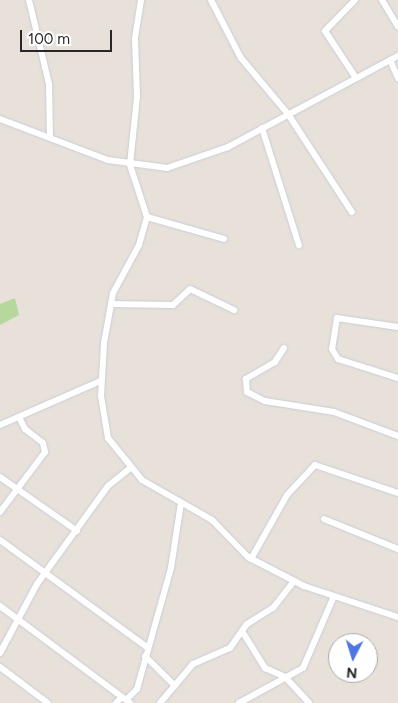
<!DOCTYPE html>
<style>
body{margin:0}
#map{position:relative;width:398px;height:703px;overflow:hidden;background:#e8e1da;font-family:Figtree,sans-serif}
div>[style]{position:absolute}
.green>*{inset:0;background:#b6d89d}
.roads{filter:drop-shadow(0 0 1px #c9cdd7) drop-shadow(0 0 1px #c9cdd7)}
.minor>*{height:6px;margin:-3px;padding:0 3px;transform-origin:3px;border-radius:3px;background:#fff}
span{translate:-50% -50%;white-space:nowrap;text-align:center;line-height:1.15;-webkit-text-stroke:4.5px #fff;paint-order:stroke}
.north{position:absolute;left:328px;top:633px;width:50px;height:50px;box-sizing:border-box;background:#fff;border:1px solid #a9a9a9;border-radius:50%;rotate:185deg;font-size:14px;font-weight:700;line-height:20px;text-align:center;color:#272727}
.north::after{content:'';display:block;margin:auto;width:18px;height:22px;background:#4d76e2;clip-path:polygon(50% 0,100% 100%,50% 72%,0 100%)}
.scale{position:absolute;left:20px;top:30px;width:92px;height:22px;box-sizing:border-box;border:2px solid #272727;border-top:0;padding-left:6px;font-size:15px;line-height:18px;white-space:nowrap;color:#272727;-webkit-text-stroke:4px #fff;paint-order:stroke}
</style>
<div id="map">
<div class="green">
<div style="clip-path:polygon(15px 298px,19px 315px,0 325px,0 304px)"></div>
</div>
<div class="roads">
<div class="minor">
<div style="left:29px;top:0;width:86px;rotate:76.6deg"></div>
<div style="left:49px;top:84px;width:53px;rotate:88.9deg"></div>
<div style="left:141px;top:0;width:39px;rotate:99deg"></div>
<div style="left:135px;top:39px;width:58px;rotate:88deg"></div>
<div style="left:137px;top:97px;width:68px;rotate:95.9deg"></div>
<div style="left:130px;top:165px;width:55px;rotate:71.9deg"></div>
<div style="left:147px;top:217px;width:29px;rotate:106deg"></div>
<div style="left:139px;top:245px;width:55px;rotate:118.4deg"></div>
<div style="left:113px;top:293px;width:51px;rotate:100.2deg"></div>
<div style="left:104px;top:343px;width:53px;rotate:93.2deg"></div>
<div style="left:101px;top:396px;width:43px;rotate:80.5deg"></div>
<div style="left:108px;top:438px;width:54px;rotate:51deg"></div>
<div style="left:142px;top:480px;width:81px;rotate:29.7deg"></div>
<div style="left:212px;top:520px;width:52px;rotate:45.8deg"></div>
<div style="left:248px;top:557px;width:63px;rotate:27.4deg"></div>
<div style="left:304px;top:586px;width:99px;rotate:18.3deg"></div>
<div style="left:211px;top:0;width:65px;rotate:62.7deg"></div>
<div style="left:241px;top:58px;width:73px;rotate:50deg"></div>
<div style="left:288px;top:114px;width:117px;rotate:56.9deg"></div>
<div style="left:355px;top:0;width:43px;rotate:134.1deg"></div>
<div style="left:325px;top:31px;width:56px;rotate:56.6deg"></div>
<div style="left:382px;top:0;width:31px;rotate:59deg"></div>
<div style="left:390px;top:60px;width:20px;rotate:66deg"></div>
<div style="left:0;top:119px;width:116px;rotate:20.8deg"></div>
<div style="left:108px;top:160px;width:60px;rotate:7.7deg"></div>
<div style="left:167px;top:168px;width:65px;rotate:-19deg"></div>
<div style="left:228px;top:147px;width:193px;rotate:-28.2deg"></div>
<div style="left:262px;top:128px;width:123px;rotate:72.5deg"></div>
<div style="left:147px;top:217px;width:80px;rotate:15.9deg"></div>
<div style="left:111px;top:304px;width:62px;rotate:0.9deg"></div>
<div style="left:173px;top:305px;width:23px;rotate:-43deg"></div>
<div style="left:190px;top:289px;width:49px;rotate:25.5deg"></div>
<div style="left:398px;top:327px;width:62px;rotate:-171.6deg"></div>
<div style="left:337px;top:318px;width:31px;rotate:99deg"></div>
<div style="left:332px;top:349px;width:12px;rotate:59deg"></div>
<div style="left:338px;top:359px;width:63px;rotate:17.6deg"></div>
<div style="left:284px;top:348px;width:17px;rotate:123deg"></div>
<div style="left:275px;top:362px;width:34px;rotate:150deg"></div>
<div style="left:246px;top:379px;width:13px;rotate:86deg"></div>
<div style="left:247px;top:392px;width:20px;rotate:27deg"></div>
<div style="left:265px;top:401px;width:70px;rotate:9.1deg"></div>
<div style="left:334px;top:412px;width:68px;rotate:20.6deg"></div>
<div style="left:0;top:425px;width:109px;rotate:-23.7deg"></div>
<div style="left:0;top:477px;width:94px;rotate:35deg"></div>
<div style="left:0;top:512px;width:75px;rotate:-53.1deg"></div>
<div style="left:45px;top:452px;width:9px;rotate:-103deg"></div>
<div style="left:43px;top:443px;width:23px;rotate:-142deg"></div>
<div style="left:25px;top:429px;width:13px;rotate:-117deg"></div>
<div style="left:324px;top:519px;width:80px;rotate:22.1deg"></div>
<div style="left:0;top:540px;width:182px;rotate:36.1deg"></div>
<div style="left:251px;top:559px;width:73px;rotate:-60.6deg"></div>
<div style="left:287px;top:495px;width:41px;rotate:-47deg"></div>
<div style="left:315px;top:465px;width:88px;rotate:18.6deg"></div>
<div style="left:0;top:606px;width:162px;rotate:36.7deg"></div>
<div style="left:242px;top:631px;width:44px;rotate:58.1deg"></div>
<div style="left:265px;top:668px;width:22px;rotate:24deg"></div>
<div style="left:285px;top:677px;width:35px;rotate:47deg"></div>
<div style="left:0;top:653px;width:78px;rotate:-61.8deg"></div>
<div style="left:37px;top:584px;width:121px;rotate:-54.1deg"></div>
<div style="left:108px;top:486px;width:28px;rotate:-39deg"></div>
<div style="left:145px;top:656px;width:42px;rotate:45deg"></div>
<div style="left:0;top:667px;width:60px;rotate:36.9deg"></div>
<div style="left:127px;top:699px;width:14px;rotate:-45deg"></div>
<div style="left:137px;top:689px;width:126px;rotate:-74.3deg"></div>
<div style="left:171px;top:568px;width:66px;rotate:-81.3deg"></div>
<div style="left:116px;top:703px;width:8px;rotate:-45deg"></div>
<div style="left:160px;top:703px;width:51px;rotate:-49.8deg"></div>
<div style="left:193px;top:664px;width:40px;rotate:-23.4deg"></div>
<div style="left:230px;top:648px;width:29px;rotate:-55deg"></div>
<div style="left:247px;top:624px;width:31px;rotate:-32deg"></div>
<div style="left:273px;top:608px;width:34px;rotate:-52deg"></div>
<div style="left:239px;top:703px;width:73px;rotate:-28.7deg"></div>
<div style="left:303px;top:668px;width:78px;rotate:-66.7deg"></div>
</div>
</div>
<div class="north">N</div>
<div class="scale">100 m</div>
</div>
